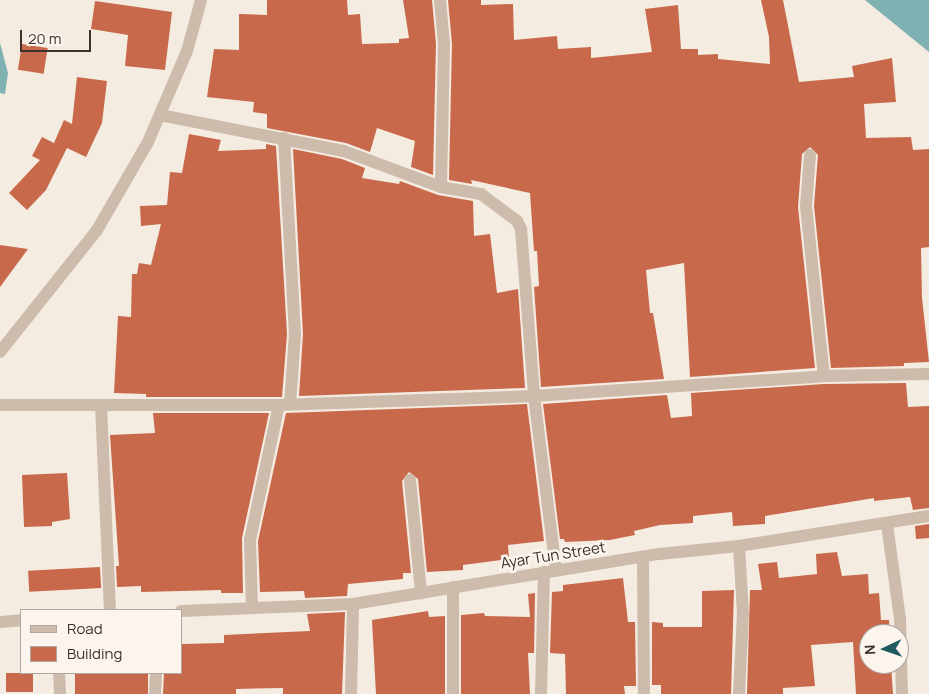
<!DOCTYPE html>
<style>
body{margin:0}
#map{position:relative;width:929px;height:694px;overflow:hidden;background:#f4ebe1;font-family:Manrope,sans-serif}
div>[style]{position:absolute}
.water>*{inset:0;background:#7fb0b2}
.building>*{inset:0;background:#c8694b;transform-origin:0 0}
.street>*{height:12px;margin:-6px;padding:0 6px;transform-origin:6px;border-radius:6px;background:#cdbbac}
span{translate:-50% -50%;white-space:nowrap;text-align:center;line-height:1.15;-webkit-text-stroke:5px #fbf5ee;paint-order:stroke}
.street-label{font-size:15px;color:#3b302b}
.legend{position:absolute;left:20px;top:609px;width:162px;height:65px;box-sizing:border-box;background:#fbf5ee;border:1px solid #aea6a0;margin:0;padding:6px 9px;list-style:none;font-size:15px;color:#3b302b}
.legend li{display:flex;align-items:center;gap:10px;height:25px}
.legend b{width:25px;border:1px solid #aea6a0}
.north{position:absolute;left:859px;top:624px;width:50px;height:50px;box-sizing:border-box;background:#fbf5ee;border:1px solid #aea6a0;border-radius:50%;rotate:267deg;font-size:14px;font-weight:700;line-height:20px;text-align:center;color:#3b302b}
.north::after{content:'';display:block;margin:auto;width:18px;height:22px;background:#1f5a5e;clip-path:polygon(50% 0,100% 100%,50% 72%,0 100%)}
.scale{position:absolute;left:20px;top:30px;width:71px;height:22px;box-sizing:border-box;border:2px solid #3b302b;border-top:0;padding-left:6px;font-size:15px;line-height:18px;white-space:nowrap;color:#3b302b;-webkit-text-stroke:4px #fbf5ee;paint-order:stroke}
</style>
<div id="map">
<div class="water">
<div style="clip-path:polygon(865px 0,929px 0,929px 52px)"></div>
<div style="clip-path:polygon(0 43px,8px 73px,5px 94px,0 93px)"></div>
</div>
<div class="building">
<div style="clip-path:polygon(267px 0,347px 0,348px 15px,360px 14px,362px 44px,399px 43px,399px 39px,409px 38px,403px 0,432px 0,436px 44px,433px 175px,411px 167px,415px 141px,377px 128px,370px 152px,346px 143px,267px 128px,267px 114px,253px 112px,254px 102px,207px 97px,214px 49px,239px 50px,239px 14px,267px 15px)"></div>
<div style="clip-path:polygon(448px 0,481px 0,481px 5px,513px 4px,514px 40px,557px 36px,558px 49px,591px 47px,591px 58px,652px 52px,645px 9px,678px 5px,681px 49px,698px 49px,698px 55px,718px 54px,718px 59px,770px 64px,769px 37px,761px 0,783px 0,799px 82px,854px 77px,852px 66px,892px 58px,896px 102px,864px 104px,866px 138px,911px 137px,913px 150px,929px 149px,929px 247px,921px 248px,922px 298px,929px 362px,904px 363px,904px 366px,831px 368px,814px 206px,818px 155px,810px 147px,802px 154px,798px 207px,815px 368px,690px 377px,684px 263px,646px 270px,650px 313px,653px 313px,664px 379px,541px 387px,534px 287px,539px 286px,537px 251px,534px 251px,530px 193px,471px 180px,472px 184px,449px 180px,452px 44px)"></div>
<div style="clip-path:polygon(95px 1px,172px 12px,165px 70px,125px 66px,128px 35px,91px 29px)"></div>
<div style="left:22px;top:44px;width:26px;height:26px;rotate:9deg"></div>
<div style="clip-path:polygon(77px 77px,107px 81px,102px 123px,86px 157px,67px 148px,46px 190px,27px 210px,9px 193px,40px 160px,32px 156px,42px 137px,54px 143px,64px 120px,72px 124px)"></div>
<div style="clip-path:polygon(189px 134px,221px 140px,218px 151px,266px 149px,266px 144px,276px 146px,287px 334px,282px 397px,146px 397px,146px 394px,114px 393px,118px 316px,131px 317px,132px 274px,137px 274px,139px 263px,151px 265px,161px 224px,141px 226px,140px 206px,167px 205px,170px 172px,182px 173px)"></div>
<div style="clip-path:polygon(293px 149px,342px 159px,365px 168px,362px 178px,399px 184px,400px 181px,438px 195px,473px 201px,474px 236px,490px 234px,497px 293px,518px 289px,525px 388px,299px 396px,303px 334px)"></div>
<div style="clip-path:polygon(0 245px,28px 249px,0 287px)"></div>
<div style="clip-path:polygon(906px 383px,908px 407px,929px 406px,929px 508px,913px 510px,910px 497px,874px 501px,874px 498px,765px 516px,765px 524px,733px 526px,732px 512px,693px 516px,693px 523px,660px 525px,634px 531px,635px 535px,610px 540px,565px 542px,564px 539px,560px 539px,543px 404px,667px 395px,671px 418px,692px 416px,691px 393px,824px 384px)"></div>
<div style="clip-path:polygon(527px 404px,544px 541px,508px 545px,509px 559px,463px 565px,463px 570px,427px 572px,418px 479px,409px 472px,402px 481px,411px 573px,403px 573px,403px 579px,348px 584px,347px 596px,305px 598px,304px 591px,260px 592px,258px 541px,286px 413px)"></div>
<div style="clip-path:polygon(153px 413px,269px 413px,242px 538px,243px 593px,221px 593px,221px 590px,141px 592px,141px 586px,117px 587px,116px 566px,119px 566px,110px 435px,155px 433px)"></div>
<div style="clip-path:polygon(67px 473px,70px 519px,52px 522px,52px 526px,24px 527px,22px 475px)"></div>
<div style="clip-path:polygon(929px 524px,929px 538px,916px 539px,915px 526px)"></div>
<div style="clip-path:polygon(837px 552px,842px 576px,868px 574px,869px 594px,879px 593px,881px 620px,889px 620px,890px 634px,869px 634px,869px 664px,891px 664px,893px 694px,856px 694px,853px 642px,811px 645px,815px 686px,783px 688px,783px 694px,747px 694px,750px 590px,762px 590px,758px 564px,777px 562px,779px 578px,817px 574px,816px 554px)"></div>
<div style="left:100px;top:567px;width:21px;height:72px;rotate:87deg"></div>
<div style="clip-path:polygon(623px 578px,628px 622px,635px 622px,636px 686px,624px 686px,625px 694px,566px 694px,565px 654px,550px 653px,552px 592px,563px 591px,563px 585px)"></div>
<div style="clip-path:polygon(734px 590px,731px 694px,661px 694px,661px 685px,652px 685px,652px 622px,663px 623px,663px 627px,702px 627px,702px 591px)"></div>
<div style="clip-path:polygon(535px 593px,534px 653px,528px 653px,530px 694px,461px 694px,461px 615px,484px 613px,485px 616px,530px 617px,528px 594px)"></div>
<div style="clip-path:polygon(428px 611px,429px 617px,445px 616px,445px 694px,376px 694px,372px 620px)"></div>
<div style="clip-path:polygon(345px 612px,342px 694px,283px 694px,283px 688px,236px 689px,236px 694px,163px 694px,164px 673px,181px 673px,181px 644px,224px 643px,224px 635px,310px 631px,307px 614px)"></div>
<div style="left:6px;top:673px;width:27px;height:19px"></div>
<div style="left:75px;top:673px;width:73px;height:21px"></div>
</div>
<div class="street">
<div style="left:440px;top:0;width:44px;rotate:84.8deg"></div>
<div style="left:444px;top:44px;width:143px;rotate:91.2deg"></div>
<div style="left:160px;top:115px;width:187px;rotate:11.1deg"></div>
<div style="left:344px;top:151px;width:103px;rotate:20.4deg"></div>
<div style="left:441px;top:187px;width:41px;rotate:9.9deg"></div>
<div style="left:481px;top:194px;width:45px;rotate:36.9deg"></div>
<div style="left:517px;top:221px;width:9px;rotate:63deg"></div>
<div style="left:521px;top:229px;width:168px;rotate:85.5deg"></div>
<div style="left:534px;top:396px;width:176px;rotate:82.8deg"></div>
<div style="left:284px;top:138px;width:196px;rotate:86.8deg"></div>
<div style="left:295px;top:334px;width:70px;rotate:94.1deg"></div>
<div style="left:810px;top:155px;width:51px;rotate:94.5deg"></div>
<div style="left:806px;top:206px;width:171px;rotate:84deg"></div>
<div style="left:0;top:352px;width:156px;rotate:-51.5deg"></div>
<div style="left:97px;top:230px;width:102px;rotate:-59.9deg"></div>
<div style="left:148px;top:142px;width:99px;rotate:-66.8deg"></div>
<div style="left:187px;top:51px;width:53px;rotate:-74.6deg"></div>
<div style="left:0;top:405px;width:279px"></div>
<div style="left:279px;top:405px;width:255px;rotate:-2deg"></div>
<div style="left:534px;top:396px;width:291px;rotate:-3.9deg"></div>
<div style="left:824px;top:376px;width:105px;rotate:-1.1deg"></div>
<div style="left:101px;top:405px;width:205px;rotate:87.5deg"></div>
<div style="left:410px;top:480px;width:114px;rotate:84.4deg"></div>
<div style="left:887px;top:524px;width:96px;rotate:82.2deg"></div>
<div style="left:900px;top:619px;width:75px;rotate:88.5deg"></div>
<div style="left:739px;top:546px;width:67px;rotate:86.6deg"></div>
<div style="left:743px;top:613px;width:81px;rotate:92.8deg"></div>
<div style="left:643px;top:557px;width:137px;rotate:89.6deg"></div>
<div style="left:252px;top:608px;width:68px;rotate:-91.7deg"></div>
<div style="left:250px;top:540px;width:138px;rotate:-77.9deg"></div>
<div style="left:181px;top:611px;width:172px;rotate:-2.3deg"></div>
<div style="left:353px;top:604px;width:310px;rotate:-9.3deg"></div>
<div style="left:659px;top:554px;width:80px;rotate:-5.7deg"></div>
<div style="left:739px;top:546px;width:192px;rotate:-9deg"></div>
<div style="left:0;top:622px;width:21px;rotate:-5deg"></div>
<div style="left:59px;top:673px;width:21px;rotate:87deg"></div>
<div style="left:155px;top:694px;width:21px;rotate:-87deg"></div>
<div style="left:351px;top:694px;width:90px;rotate:-88.7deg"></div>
<div style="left:453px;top:694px;width:107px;rotate:-90deg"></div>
<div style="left:541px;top:694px;width:122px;rotate:-88.6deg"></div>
</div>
<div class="street-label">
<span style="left:553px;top:555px;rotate:-9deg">Ayar Tun Street</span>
</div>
<ul class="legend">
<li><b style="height:6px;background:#cdbbac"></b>Road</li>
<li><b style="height:14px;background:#c8694b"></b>Building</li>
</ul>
<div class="north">N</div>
<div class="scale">20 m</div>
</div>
